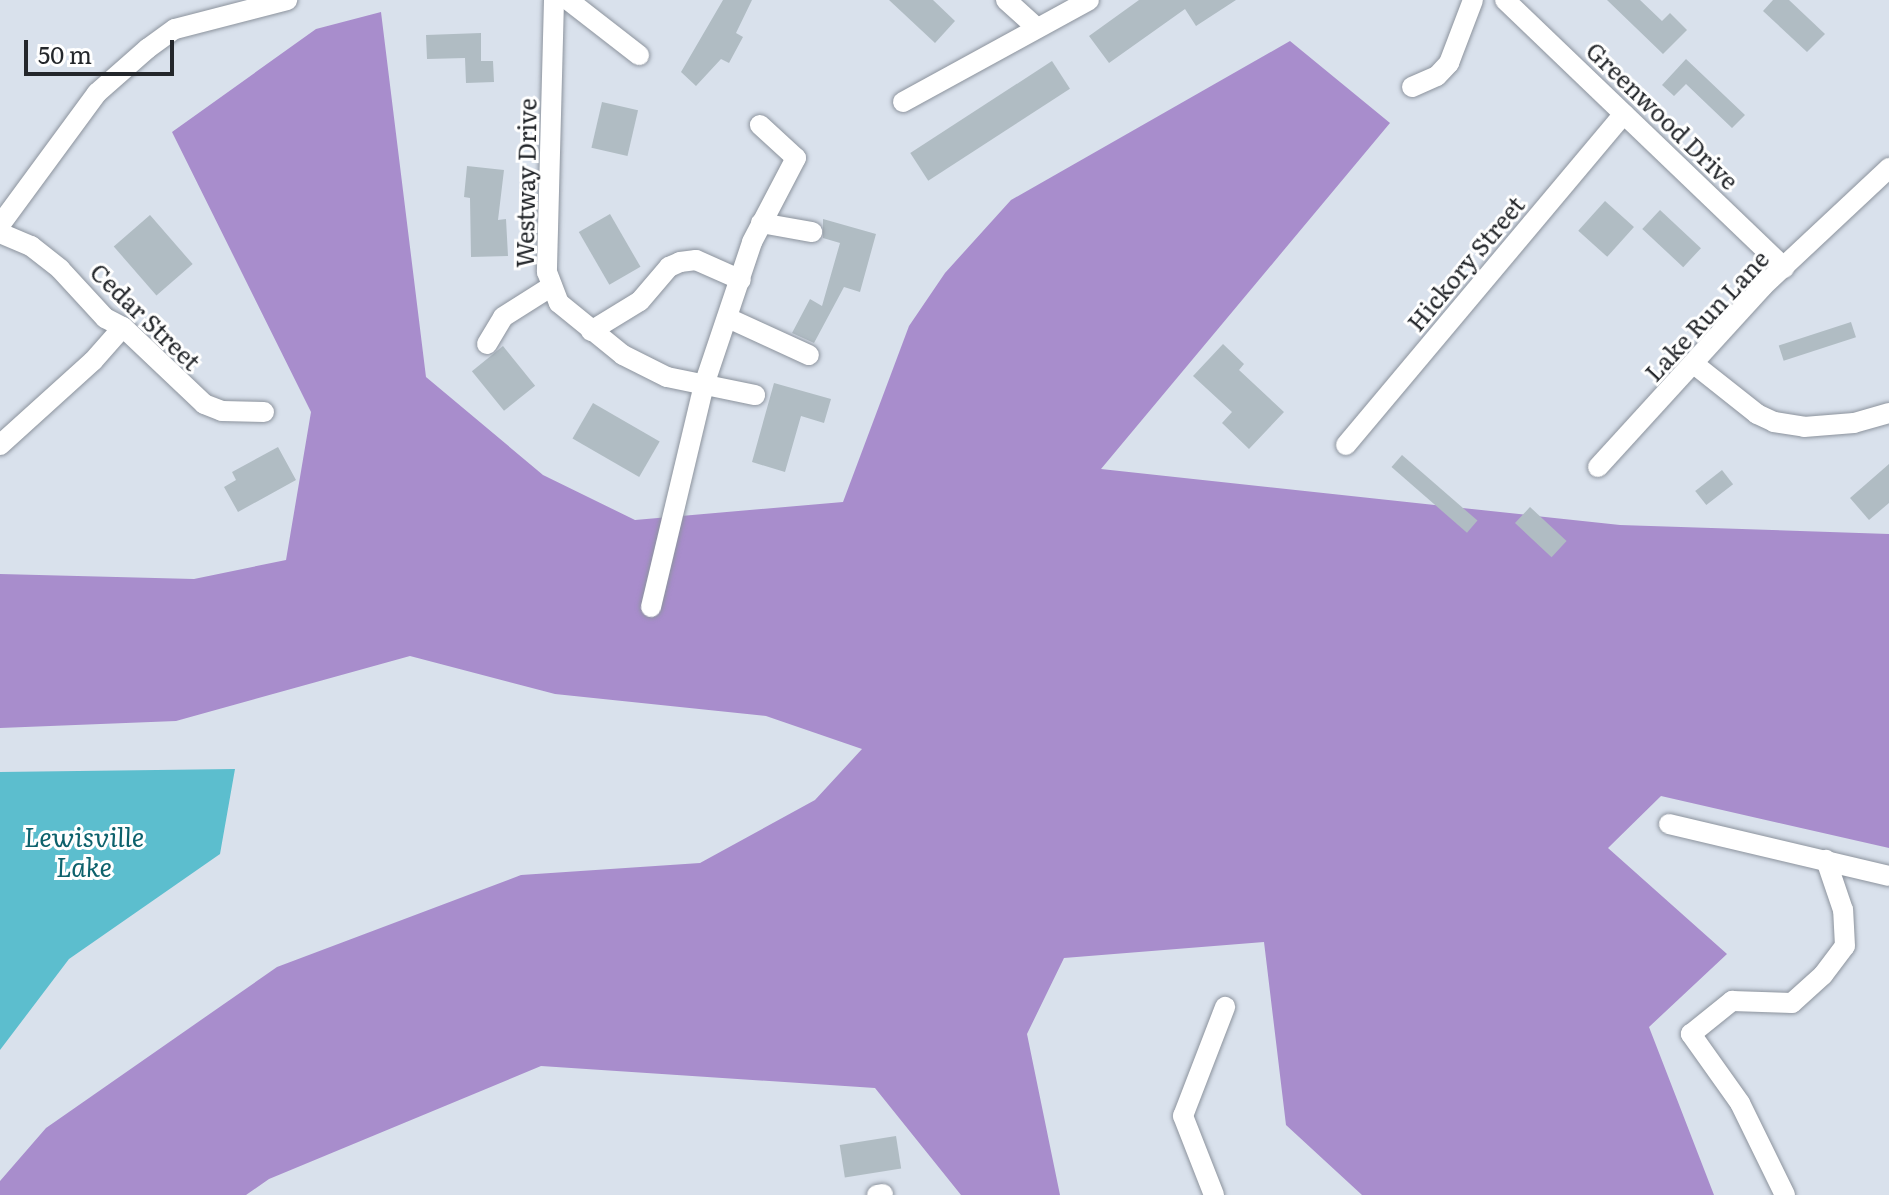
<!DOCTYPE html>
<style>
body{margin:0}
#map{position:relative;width:1889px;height:1195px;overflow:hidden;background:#d9e1ec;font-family:Literata,serif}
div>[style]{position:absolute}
.forest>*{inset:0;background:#a88dcc}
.water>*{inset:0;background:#5cbece}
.building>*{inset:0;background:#b0bcc3;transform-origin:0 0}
.roads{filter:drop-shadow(0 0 2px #8c939d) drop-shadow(0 0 2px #8c939d)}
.street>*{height:20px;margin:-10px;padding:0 10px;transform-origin:10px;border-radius:10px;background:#fff}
span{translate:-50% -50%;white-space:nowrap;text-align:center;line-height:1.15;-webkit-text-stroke:6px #fff;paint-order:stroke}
.street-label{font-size:24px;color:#24272b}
.water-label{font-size:26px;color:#0c616c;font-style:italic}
.scale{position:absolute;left:24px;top:40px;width:150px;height:36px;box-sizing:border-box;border:4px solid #24272b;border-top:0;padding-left:10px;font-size:24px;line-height:28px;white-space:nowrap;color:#24272b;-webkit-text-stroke:6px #fff;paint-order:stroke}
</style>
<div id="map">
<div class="forest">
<div style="clip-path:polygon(381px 12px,426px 377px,543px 475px,635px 520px,843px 502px,909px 326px,945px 273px,1011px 200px,1290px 41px,1390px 123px,1101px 469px,1620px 525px,1889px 534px,1889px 848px,1661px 796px,1608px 848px,1727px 954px,1649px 1027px,1714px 1195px,1362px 1195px,1286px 1125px,1264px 942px,1064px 958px,1027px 1034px,1060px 1195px,961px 1195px,875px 1088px,541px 1066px,269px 1179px,246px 1195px,0 1195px,0 1181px,46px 1128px,277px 967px,521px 875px,700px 863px,815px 800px,862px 749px,766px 716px,555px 694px,410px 656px,176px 721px,0 728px,0 574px,194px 579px,286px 560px,311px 412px,172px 132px,316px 29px)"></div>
</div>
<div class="water">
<div style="clip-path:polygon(235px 769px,220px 854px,69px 959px,0 1050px,0 772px)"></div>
</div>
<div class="building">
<div style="clip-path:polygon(723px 0,752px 0,736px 33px,743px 37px,729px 63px,721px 59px,696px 86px,681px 72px)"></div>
<div style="clip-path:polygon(889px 0,933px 0,955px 21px,935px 43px)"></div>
<div style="clip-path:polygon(1139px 0,1236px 0,1196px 26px,1185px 9px,1109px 63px,1089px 36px)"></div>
<div style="clip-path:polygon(1607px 0,1640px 0,1662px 21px,1670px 13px,1687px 30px,1663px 54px)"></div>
<div style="clip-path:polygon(1773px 0,1789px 0,1825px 34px,1807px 52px,1763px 11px)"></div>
<div style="clip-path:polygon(481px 33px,481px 61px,493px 61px,494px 82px,466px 83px,465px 58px,427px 59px,426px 35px)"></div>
<div style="clip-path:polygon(1686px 59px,1745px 115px,1732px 128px,1686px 84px,1674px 96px,1662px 85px)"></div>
<div style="left:1052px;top:61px;width:33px;height:169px;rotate:57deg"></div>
<div style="left:602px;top:102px;width:37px;height:47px;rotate:13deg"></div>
<div style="clip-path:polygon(467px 166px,504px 170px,498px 220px,506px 219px,508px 256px,471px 257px,470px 198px,464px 197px)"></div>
<div style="left:1605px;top:201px;width:39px;height:40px;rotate:42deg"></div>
<div style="left:1660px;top:210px;width:56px;height:26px;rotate:43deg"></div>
<div style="left:610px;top:214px;width:61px;height:36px;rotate:60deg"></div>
<div style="left:150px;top:215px;width:65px;height:48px;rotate:49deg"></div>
<div style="clip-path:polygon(823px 219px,876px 234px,860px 292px,844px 287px,814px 343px,792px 333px,810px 299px,822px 306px,840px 243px,823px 238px)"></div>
<div style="left:1851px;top:322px;width:16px;height:76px;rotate:72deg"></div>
<div style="clip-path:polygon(1223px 344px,1244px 364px,1239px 370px,1284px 412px,1249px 449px,1222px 423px,1232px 412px,1193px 376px)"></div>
<div style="left:503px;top:346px;width:51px;height:40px;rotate:51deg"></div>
<div style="clip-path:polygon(774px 383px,831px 399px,824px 423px,801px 416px,785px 472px,752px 462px)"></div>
<div style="left:593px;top:403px;width:77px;height:41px;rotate:30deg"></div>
<div style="clip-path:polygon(278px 447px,296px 480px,238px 512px,224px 487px,236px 480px,232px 472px)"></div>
<div style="left:1402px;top:455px;width:100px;height:16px;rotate:41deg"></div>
<div style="clip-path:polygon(1889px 464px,1889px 503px,1869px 520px,1850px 498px)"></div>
<div style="left:1722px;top:470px;width:18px;height:34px;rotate:52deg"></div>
<div style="left:1530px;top:507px;width:50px;height:22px;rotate:43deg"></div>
<div style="left:896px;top:1136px;width:33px;height:57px;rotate:81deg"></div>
</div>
<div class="roads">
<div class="street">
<div style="left:554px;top:0;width:272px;rotate:91.5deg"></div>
<div style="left:547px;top:272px;width:33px;rotate:69deg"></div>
<div style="left:559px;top:303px;width:82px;rotate:39.1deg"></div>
<div style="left:623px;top:355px;width:49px;rotate:26.6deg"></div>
<div style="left:667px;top:377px;width:90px;rotate:11.6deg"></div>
<div style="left:568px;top:0;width:90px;rotate:37.8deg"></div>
<div style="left:1006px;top:0;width:42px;rotate:42.1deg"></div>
<div style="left:1505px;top:0;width:387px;rotate:43.8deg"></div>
<div style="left:1412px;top:87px;width:27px;rotate:-24deg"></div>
<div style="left:1437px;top:76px;width:18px;rotate:-47deg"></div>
<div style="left:1449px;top:63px;width:67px;rotate:-69.1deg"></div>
<div style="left:903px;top:102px;width:212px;rotate:-28.7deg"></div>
<div style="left:761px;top:223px;width:52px;rotate:10deg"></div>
<div style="left:0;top:225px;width:164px;rotate:-53.7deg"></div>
<div style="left:97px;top:93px;width:67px;rotate:-41.3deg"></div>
<div style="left:147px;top:49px;width:34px;rotate:-36deg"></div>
<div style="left:175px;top:29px;width:116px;rotate:-14.5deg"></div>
<div style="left:0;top:233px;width:34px;rotate:23deg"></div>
<div style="left:31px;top:246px;width:37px;rotate:38deg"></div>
<div style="left:60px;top:269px;width:67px;rotate:47.4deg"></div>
<div style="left:105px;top:318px;width:20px;rotate:27deg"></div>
<div style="left:123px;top:327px;width:112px;rotate:43.5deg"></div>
<div style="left:204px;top:404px;width:19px;rotate:21deg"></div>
<div style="left:222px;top:411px;width:42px;rotate:1.4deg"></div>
<div style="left:728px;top:318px;width:89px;rotate:24.6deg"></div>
<div style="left:591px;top:331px;width:57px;rotate:-31.5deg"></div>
<div style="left:640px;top:301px;width:45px;rotate:-49.5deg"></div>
<div style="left:669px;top:267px;width:12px;rotate:-24deg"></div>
<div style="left:680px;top:262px;width:16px;rotate:-7deg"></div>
<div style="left:696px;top:260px;width:49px;rotate:24deg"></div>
<div style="left:487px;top:344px;width:31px;rotate:-59deg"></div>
<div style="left:503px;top:317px;width:58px;rotate:-32.3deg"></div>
<div style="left:1694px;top:364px;width:80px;rotate:38.4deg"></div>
<div style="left:1757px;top:414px;width:19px;rotate:25deg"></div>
<div style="left:1774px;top:422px;width:30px;rotate:9deg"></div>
<div style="left:1804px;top:427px;width:50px;rotate:-4.6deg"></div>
<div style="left:1854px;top:423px;width:36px;rotate:-16deg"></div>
<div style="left:0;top:445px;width:125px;rotate:-42.1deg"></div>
<div style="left:93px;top:361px;width:45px;rotate:-48.6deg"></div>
<div style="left:1346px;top:445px;width:432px;rotate:-50deg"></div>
<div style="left:1598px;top:467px;width:245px;rotate:-47.6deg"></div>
<div style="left:1763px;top:286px;width:173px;rotate:-43.1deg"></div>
<div style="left:651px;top:607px;width:228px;rotate:-76.6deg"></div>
<div style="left:704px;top:385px;width:151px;rotate:-71.4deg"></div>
<div style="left:752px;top:242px;width:95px;rotate:-62.4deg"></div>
<div style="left:796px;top:158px;width:49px;rotate:-137.5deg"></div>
<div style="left:1669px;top:824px;width:226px;rotate:13.3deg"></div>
<div style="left:877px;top:1195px;width:6px;rotate:-9deg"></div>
<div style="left:1214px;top:1195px;width:85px;rotate:-111.4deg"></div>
<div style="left:1183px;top:1116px;width:117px;rotate:-68.9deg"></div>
<div style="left:1785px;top:1195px;width:102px;rotate:-116.1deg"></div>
<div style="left:1740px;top:1103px;width:85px;rotate:-125.4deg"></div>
<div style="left:1691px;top:1034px;width:53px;rotate:-38.8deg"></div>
<div style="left:1732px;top:1001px;width:60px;rotate:1.9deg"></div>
<div style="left:1792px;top:1003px;width:42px;rotate:-42.1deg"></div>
<div style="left:1823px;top:975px;width:36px;rotate:-53deg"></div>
<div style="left:1845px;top:946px;width:36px;rotate:-93deg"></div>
<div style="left:1843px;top:910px;width:53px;rotate:-108.8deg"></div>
</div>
</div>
<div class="street-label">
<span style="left:1663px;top:115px;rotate:44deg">Greenwood Drive</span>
<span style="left:525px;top:183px;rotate:-89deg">Westway Drive</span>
<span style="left:1465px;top:263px;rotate:-50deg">Hickory Street</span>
<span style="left:1706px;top:315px;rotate:-47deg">Lake Run Lane</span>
<span style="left:146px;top:316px;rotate:44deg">Cedar Street</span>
</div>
<div class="water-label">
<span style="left:84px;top:851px">Lewisville<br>Lake</span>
</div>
<div class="scale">50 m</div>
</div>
